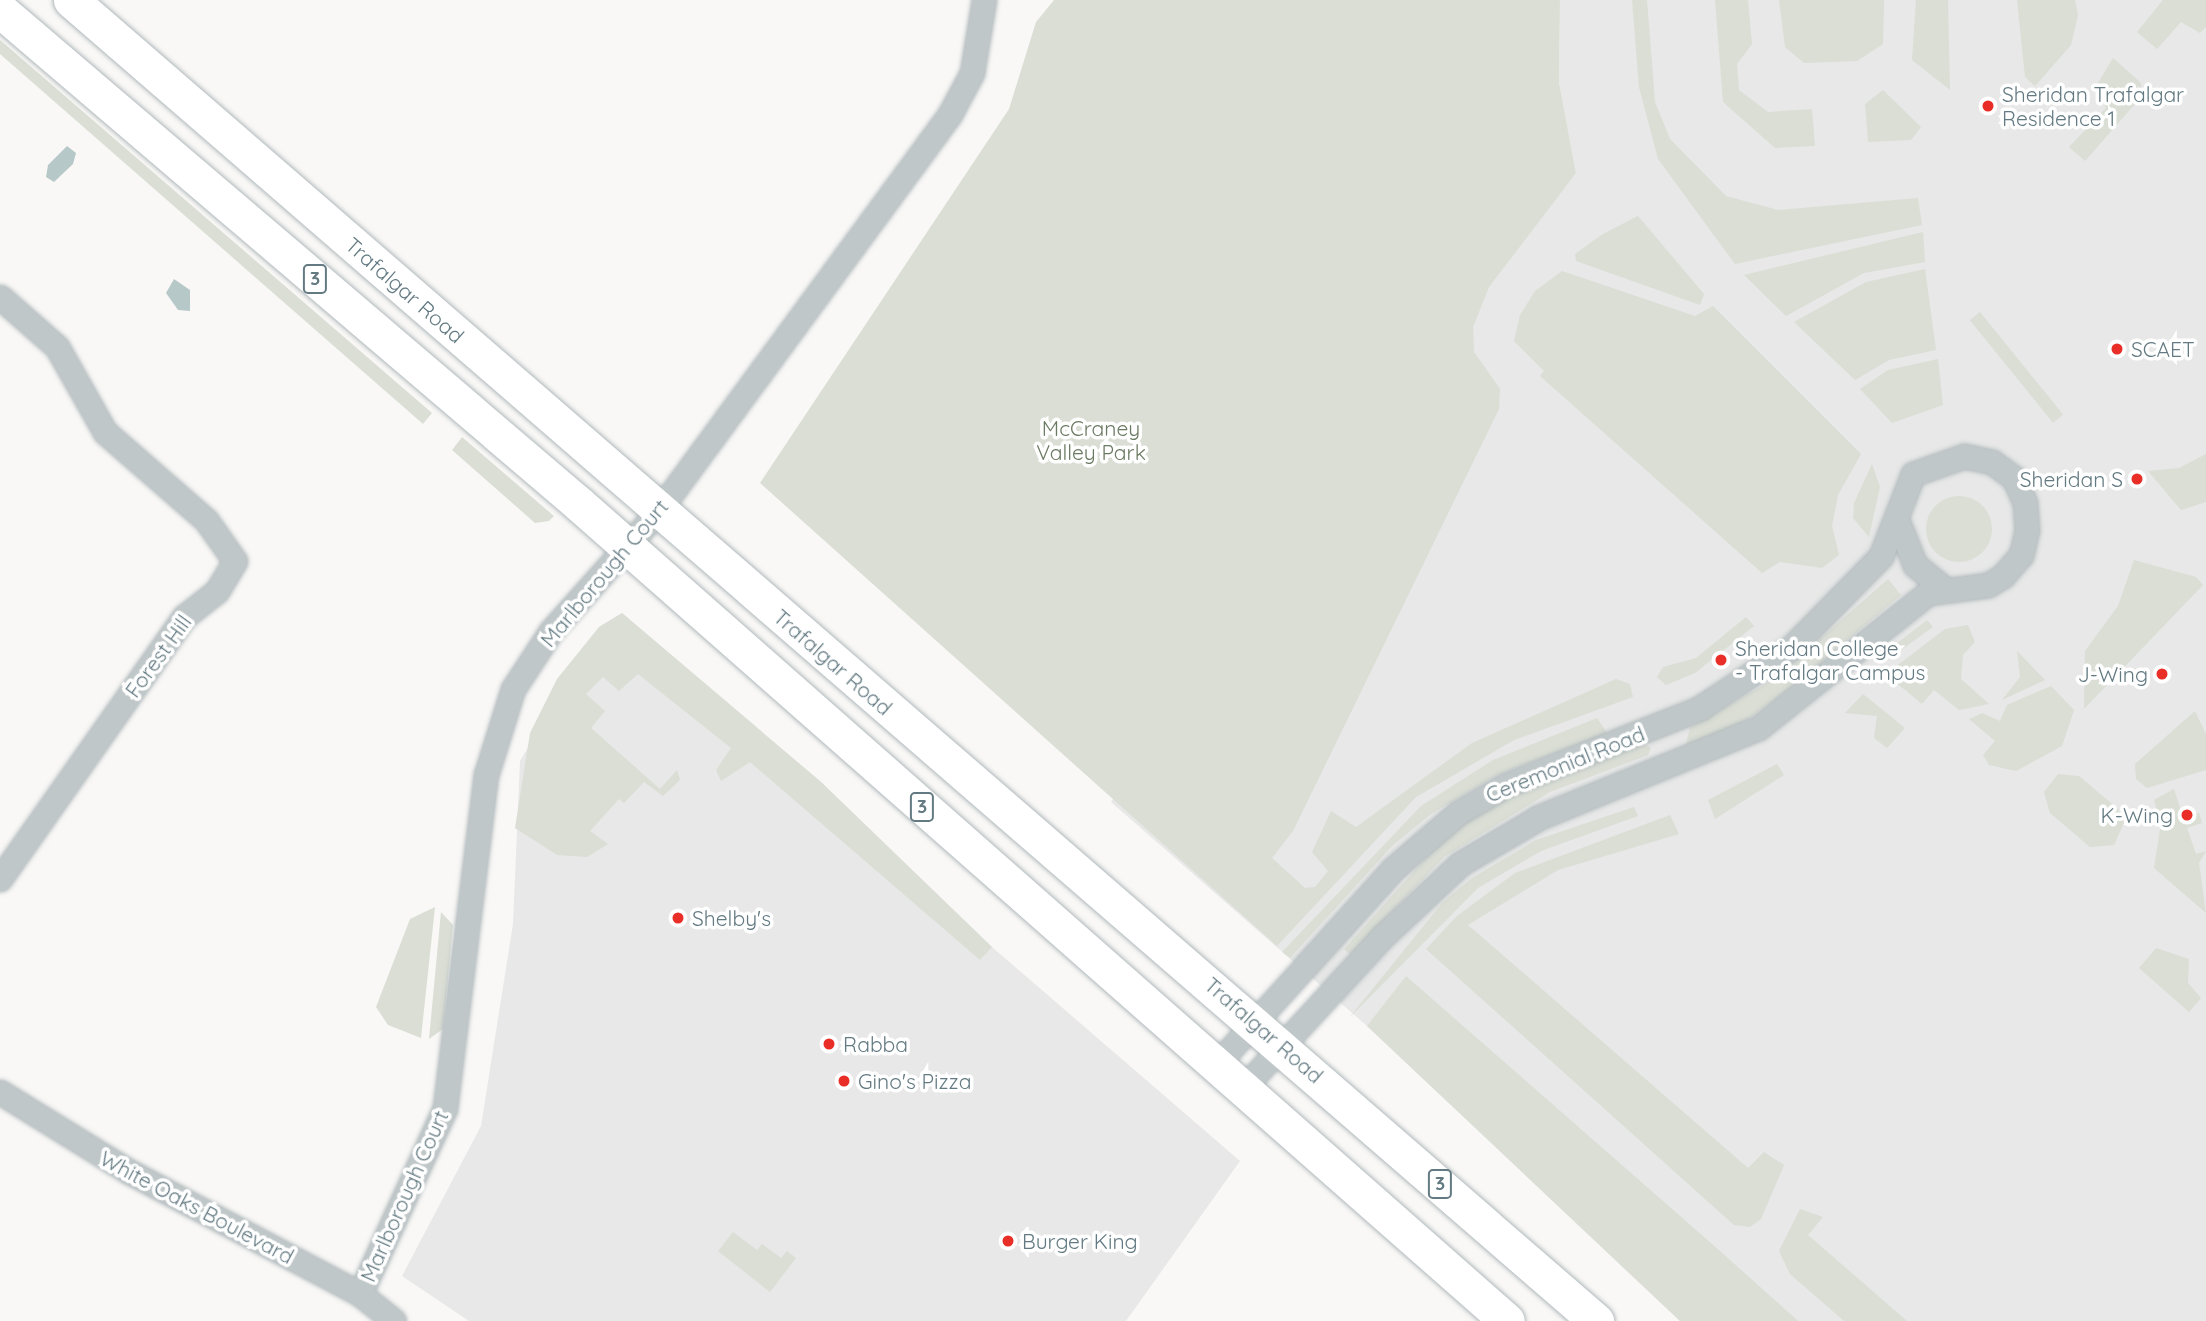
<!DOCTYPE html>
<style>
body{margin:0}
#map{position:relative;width:2206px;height:1321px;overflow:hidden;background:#f9f8f6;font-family:Quicksand,sans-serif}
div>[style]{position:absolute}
.built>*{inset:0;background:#e7e8e7}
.green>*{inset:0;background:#daded5;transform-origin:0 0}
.round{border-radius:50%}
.water>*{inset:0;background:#b7c8c9}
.roads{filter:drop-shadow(0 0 2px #b1b9bc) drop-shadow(0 0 2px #b1b9bc)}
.minor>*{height:23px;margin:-11.5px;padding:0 11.5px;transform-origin:11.5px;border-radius:11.5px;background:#c0c7c9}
.primary>*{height:35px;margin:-17.5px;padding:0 17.5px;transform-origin:17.5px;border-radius:17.5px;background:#fff}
.dots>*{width:19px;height:19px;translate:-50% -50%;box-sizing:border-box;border:4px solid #fff;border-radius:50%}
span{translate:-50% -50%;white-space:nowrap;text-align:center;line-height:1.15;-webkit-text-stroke:7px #fff;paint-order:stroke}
.shield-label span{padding:2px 5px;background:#fff;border:2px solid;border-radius:5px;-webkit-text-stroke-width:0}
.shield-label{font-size:19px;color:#637a82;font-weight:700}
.poi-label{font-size:21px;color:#637a82}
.left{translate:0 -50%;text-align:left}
.right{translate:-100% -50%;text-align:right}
.street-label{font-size:21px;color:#637a82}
.park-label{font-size:21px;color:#6b7a62}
</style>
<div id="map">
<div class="built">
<div style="clip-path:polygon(1560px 0,2206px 0,2206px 1321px,1680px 1321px,1367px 1026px,1111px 802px,1418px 372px,1576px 173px,1559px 82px)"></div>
<div style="clip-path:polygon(622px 613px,821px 782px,992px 947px,1240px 1161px,1126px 1321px,469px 1321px,402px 1276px,481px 1126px,513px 924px,520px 761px,599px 627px)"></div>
</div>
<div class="green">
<div style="clip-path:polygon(1054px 0,1560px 0,1559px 82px,1576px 173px,1489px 287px,1473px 327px,1474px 352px,1500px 389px,1499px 409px,1293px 831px,1272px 858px,1305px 888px,1315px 887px,1328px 871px,1312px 852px,1331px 811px,1356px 827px,1472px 743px,1616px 679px,1630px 684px,1633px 697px,1514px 740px,1416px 797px,1277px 946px,760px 483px,1009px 109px,1036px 22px)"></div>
<div style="clip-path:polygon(1632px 0,1647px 0,1655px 102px,1670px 139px,1726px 196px,1778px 210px,1918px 198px,1922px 225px,1735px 264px,1658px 159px,1639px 87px)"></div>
<div style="clip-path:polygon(1715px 0,1748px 0,1752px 44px,1737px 64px,1739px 90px,1768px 112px,1812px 109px,1815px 146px,1775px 148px,1723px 102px)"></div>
<div style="clip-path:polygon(1779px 0,1884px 0,1883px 44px,1857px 61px,1804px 63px,1785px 47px)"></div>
<div style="clip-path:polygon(1916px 0,1948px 0,1950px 90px,1912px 60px)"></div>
<div style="clip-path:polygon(2017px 0,2075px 0,2078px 15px,2071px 45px,2035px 86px,2025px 77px)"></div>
<div style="clip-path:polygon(2163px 0,2206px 0,2206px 27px,2200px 33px,2181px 22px,2157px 49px,2137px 32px)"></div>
<div style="clip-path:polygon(0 40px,432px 413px,423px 424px,0 54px)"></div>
<div style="clip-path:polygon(2113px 58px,2141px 83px,2142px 96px,2085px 161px,2069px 147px,2106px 108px,2095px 88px)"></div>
<div style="clip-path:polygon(1883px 90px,1921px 127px,1911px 140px,1868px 142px,1865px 104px)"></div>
<div style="clip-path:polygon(1638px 216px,1704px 294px,1700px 305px,1576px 261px,1575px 254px,1603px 234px)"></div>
<div style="clip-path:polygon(1923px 232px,1925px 262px,1864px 273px,1786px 316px,1744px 275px)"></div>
<div style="clip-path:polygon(1925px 269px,1936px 350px,1889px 360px,1855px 380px,1794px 322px,1866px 282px)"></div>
<div style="clip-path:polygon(1562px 271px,1695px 316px,1713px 306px,1861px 454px,1838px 495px,1832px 526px,1839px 555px,1822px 568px,1780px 562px,1762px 573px,1540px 376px,1544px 371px,1514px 341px,1520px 315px,1535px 291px)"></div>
<div style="left:1980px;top:312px;width:132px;height:13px;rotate:51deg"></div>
<div style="clip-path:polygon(1938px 359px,1943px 405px,1892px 423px,1860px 389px,1888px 370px)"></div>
<div style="clip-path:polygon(462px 437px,554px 516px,549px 521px,535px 523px,452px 450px)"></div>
<div style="clip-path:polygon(2206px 454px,2206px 502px,2181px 510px,2148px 471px,2179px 468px)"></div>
<div style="clip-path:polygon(1872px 464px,1880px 487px,1869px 537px,1853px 518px,1854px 503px)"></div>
<div class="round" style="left:1926px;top:496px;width:66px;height:66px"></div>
<div style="clip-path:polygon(2134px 560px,2196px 577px,2203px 585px,2084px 709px,2085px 651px,2118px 606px)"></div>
<div style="clip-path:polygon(1888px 579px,1901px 595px,1787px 691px,1742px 723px,1694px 747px,1686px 744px,1690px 727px,1774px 679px)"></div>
<div style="clip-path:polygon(622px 613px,821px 782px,992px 947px,980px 960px,750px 762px,721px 781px,716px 770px,731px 748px,638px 674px,619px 691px,603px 677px,586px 694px,605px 711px,591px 728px,660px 789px,677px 770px,680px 780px,663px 796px,644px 782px,624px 803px,619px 799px,590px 831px,608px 844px,587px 857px,557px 855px,515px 828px,530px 733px,557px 679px,599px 627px)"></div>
<div style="clip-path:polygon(1746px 617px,1754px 626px,1695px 673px,1666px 685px,1657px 677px,1663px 667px,1696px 658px)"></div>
<div style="clip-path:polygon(1927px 620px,1933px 627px,1887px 660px,1891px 648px)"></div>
<div style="clip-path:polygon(1968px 625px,1975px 642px,1963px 655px,1961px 679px,1989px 704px,1959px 710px,1934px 690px,1922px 704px,1893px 680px,1890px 671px,1945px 629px)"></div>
<div style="clip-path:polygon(2017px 651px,2045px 680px,2002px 700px,2020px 677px)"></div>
<div style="clip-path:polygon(2051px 686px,2074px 710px,2062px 746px,2016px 771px,1989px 765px,1983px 755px,1995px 741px,1969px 719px,1982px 713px,2000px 721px,2007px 705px)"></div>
<div style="clip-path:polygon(1863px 694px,1905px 728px,1887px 748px,1874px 738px,1877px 716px,1845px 713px)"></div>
<div style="clip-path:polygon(2195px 711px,2206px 734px,2206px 770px,2147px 788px,2136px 779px,2135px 764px)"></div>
<div style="clip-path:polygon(1597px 718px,1608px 734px,1501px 773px,1431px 814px,1392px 846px,1290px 958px,1282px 952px,1421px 806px,1493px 760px)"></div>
<div style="clip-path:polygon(1644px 745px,1651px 747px,1648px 755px,1550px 792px,1444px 857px,1351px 955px,1344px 949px,1455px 826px,1523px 787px)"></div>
<div style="clip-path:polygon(1777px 764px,1784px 775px,1715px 819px,1708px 800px)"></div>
<div style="clip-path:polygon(2058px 774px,2079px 776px,2118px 809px,2124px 823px,2114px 845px,2090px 847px,2050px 813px,2044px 792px)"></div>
<div style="clip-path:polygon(2174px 789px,2183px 817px,2199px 813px,2202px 823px,2187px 828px,2196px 854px,2206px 851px,2199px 863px,2206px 913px,2154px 868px,2161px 823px,2154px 800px)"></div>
<div style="clip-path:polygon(1634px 807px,1638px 816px,1541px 851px,1478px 888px,1349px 1018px,1443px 902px,1472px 878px,1536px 840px)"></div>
<div style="clip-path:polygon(1670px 815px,1679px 834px,1558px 870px,1468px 925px,1748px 1168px,1764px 1152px,1784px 1165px,1761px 1219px,1750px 1227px,1734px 1225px,1426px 949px,1457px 916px,1515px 873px)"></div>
<div style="clip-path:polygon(435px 907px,421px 1038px,388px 1025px,376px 1007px,410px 919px)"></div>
<div style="clip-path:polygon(441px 912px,453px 925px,443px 1029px,429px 1039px)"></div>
<div style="clip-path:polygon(2156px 948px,2189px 959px,2188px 983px,2201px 998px,2189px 1012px,2139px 968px)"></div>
<div style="clip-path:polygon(1406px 976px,1720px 1251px,1798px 1321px,1680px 1321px,1367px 1026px)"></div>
<div style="clip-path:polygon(1800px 1209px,1823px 1217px,1808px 1235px,1907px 1321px,1844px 1321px,1790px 1274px,1779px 1251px)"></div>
<div style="clip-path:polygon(733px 1232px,757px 1250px,762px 1244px,781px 1258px,787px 1251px,796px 1258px,770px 1292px,718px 1251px)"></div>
</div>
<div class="water">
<div style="clip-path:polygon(67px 146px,76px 153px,73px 164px,54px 182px,46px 177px,48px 165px)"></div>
<div style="clip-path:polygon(174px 279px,190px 290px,190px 311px,178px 310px,166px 293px)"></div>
</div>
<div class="roads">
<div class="minor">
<div style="left:0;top:297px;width:76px;rotate:41.3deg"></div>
<div style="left:57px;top:347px;width:98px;rotate:60.5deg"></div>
<div style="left:105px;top:432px;width:134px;rotate:41.1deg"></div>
<div style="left:206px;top:520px;width:50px;rotate:54.7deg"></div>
<div style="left:235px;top:561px;width:35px;rotate:121deg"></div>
<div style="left:217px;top:591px;width:42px;rotate:141.8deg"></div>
<div style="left:184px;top:617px;width:320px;rotate:125.1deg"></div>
<div style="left:1897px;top:520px;width:48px;rotate:68.2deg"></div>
<div style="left:1915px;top:565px;width:36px;rotate:39deg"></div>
<div style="left:1217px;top:1064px;width:261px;rotate:-47.9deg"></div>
<div style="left:1392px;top:870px;width:87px;rotate:-40.8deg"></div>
<div style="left:1458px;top:813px;width:56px;rotate:-30.3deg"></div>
<div style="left:1506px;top:785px;width:209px;rotate:-21.6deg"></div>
<div style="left:1700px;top:708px;width:109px;rotate:-33.4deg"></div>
<div style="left:1791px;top:648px;width:129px;rotate:-45.6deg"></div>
<div style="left:1881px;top:556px;width:88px;rotate:-68.7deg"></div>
<div style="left:1913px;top:474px;width:54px;rotate:-19.4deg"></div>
<div style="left:1964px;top:456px;width:29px;rotate:12deg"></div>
<div style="left:1992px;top:462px;width:27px;rotate:36deg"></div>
<div style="left:2014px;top:478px;width:27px;rotate:66deg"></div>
<div style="left:2025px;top:503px;width:27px;rotate:86deg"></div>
<div style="left:2027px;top:530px;width:26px;rotate:103deg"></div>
<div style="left:2021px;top:555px;width:28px;rotate:131deg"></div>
<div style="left:2003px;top:576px;width:17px;rotate:149deg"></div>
<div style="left:1988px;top:585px;width:61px;rotate:172.4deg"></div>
<div style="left:1928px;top:593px;width:217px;rotate:141.5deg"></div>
<div style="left:1758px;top:728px;width:238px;rotate:157.8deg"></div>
<div style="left:1538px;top:818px;width:91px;rotate:149.5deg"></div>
<div style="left:1460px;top:864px;width:105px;rotate:136.9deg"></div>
<div style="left:1383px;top:936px;width:205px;rotate:132.6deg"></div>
<div style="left:0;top:1092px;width:150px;rotate:31.7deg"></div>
<div style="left:128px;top:1171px;width:263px;rotate:27.9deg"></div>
<div style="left:360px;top:1294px;width:43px;rotate:38.5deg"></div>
<div style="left:360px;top:1294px;width:205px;rotate:-65.4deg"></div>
<div style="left:445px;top:1108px;width:336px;rotate:-83deg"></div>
<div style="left:486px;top:775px;width:90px;rotate:-72.6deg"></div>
<div style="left:513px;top:689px;width:69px;rotate:-56.8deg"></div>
<div style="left:551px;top:631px;width:164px;rotate:-48.2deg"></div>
<div style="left:660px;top:509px;width:490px;rotate:-53.7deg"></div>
<div style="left:950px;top:114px;width:47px;rotate:-61.8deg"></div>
<div style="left:972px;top:73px;width:74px;rotate:-80.7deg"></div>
</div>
<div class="primary">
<div style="left:71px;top:0;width:2018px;rotate:40.9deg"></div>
<div style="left:0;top:10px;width:761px;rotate:40.47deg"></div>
<div style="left:579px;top:504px;width:1236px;rotate:41.36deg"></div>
</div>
</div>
<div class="dots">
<div style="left:1988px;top:106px;background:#e82e27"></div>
<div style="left:2117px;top:349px;background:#e82e27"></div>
<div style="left:2137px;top:479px;background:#e82e27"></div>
<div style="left:1721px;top:660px;background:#e82e27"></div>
<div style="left:2162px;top:674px;background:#e82e27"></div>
<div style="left:2187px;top:815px;background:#e82e27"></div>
<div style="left:678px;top:918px;background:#e82e27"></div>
<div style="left:829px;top:1044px;background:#e82e27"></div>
<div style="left:844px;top:1081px;background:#e82e27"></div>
<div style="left:1008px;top:1241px;background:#e82e27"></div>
</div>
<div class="shield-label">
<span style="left:315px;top:279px">3</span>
<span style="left:922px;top:807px">3</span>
<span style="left:1440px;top:1184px">3</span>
</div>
<div class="poi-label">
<span class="left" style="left:2002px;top:106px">Sheridan Trafalgar<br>Residence 1</span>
<span class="left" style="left:2131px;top:349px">SCAET</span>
<span class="right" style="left:2123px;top:479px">Sheridan S</span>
<span class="left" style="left:1735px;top:660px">Sheridan College<br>- Trafalgar Campus</span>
<span class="right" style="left:2148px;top:674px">J-Wing</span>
<span class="right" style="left:2173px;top:815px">K-Wing</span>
<span class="left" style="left:692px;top:918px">Shelby's</span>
<span class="left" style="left:843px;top:1044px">Rabba</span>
<span class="left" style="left:858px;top:1081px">Gino's Pizza</span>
<span class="left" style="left:1022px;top:1241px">Burger King</span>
</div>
<div class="street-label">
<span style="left:405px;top:290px;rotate:41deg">Trafalgar Road</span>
<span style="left:604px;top:573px;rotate:-50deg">Marlborough Court</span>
<span style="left:158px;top:656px;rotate:-54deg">Forest Hill</span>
<span style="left:833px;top:662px;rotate:41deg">Trafalgar Road</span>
<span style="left:1565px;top:764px;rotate:-22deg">Ceremonial Road</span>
<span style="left:1264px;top:1030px;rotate:41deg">Trafalgar Road</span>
<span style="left:404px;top:1196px;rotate:-66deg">Marlborough Court</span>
<span style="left:197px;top:1207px;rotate:28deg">White Oaks Boulevard</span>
</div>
<div class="park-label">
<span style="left:1091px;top:440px">McCraney<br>Valley Park</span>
</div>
</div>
